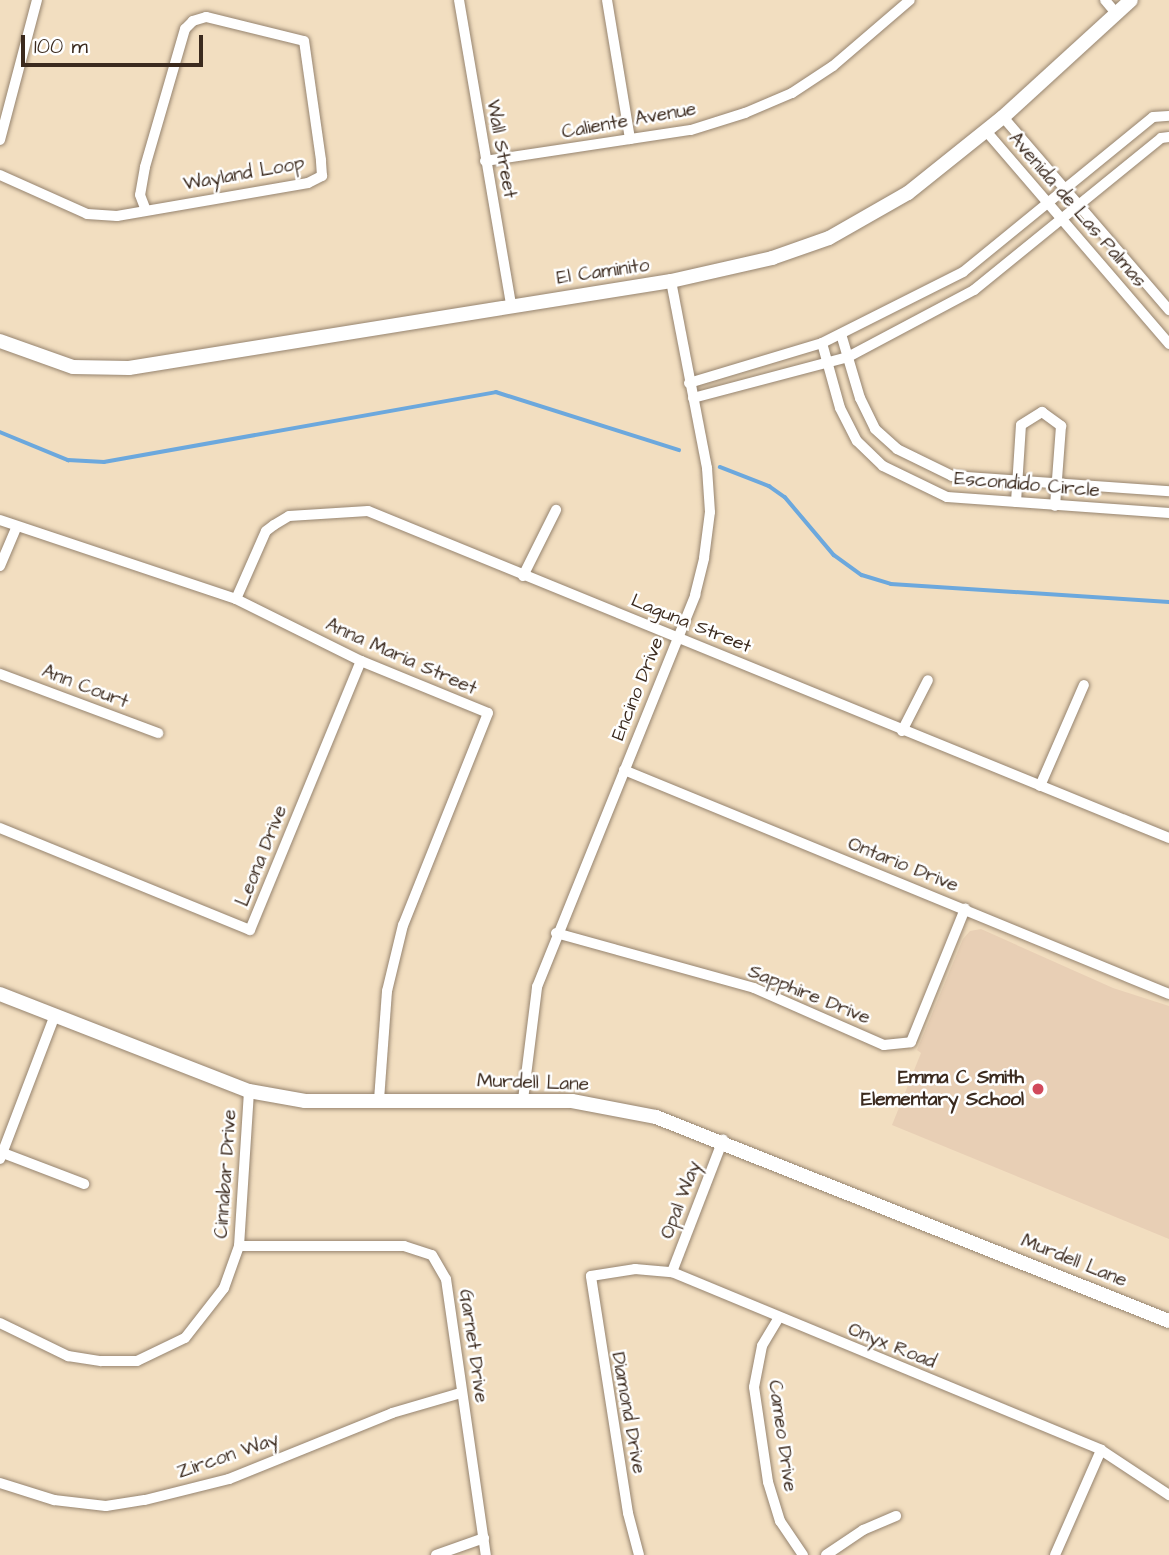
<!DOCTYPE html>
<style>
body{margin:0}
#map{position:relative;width:1169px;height:1555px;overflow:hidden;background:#f2dec0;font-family:"Architects Daughter",sans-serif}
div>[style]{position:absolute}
.built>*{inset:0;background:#e8cfb5}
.stream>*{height:3.5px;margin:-1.75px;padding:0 1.75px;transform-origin:1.75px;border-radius:1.75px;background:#6ca8dd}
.roads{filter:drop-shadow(0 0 2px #96846f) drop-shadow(0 0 2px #96846f)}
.street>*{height:10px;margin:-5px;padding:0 5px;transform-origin:5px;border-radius:5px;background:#fff}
.secondary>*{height:14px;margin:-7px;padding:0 7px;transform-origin:7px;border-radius:7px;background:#fff}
.dots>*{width:19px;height:19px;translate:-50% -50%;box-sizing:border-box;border:4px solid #fff;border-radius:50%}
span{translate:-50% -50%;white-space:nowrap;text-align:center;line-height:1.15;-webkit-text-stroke:5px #fff;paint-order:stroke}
.street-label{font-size:19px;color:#3b2a1e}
.poi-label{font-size:19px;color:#3b2a1e;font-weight:700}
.right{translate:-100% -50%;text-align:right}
.scale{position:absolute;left:21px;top:35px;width:182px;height:32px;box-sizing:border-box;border:4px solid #3b2a1e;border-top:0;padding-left:9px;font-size:21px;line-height:24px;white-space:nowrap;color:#3b2a1e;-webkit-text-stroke:5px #fff;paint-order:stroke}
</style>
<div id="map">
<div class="built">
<div style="clip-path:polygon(981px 929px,1113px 988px,1169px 1006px,1169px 1239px,892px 1125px,921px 1053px,917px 1050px,963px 939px,970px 931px)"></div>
</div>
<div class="stream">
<div style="left:0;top:432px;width:74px;rotate:22.4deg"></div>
<div style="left:68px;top:460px;width:36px;rotate:3deg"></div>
<div style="left:104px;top:462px;width:398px;rotate:-10.1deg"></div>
<div style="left:496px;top:392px;width:192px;rotate:17.6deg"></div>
<div style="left:720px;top:467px;width:53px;rotate:21.2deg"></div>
<div style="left:769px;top:486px;width:19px;rotate:35deg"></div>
<div style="left:785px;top:497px;width:76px;rotate:49.8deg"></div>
<div style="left:834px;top:555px;width:34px;rotate:36deg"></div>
<div style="left:862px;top:575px;width:30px;rotate:17deg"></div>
<div style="left:891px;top:584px;width:279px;rotate:3.7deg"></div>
</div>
<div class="roads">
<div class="street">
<div style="left:459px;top:0;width:308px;rotate:80.3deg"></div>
<div style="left:607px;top:0;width:141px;rotate:80.6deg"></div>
<div style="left:1105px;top:0;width:17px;rotate:50deg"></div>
<div style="left:1003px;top:117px;width:255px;rotate:49.3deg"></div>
<div style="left:986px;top:131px;width:281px;rotate:49.3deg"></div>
<div style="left:0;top:140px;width:145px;rotate:-75.2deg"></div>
<div style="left:485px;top:161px;width:208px;rotate:-8.6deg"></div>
<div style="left:691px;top:130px;width:57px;rotate:-17.5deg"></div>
<div style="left:745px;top:113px;width:51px;rotate:-23.1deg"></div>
<div style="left:792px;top:93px;width:49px;rotate:-33.4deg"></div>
<div style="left:833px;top:66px;width:101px;rotate:-40.6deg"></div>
<div style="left:0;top:175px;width:95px;rotate:24.1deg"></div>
<div style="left:87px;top:214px;width:30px;rotate:4deg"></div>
<div style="left:117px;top:216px;width:194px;rotate:-9.8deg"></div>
<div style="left:308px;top:183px;width:16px;rotate:-27deg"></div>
<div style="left:322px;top:176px;width:16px;rotate:-94deg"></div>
<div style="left:321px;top:160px;width:120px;rotate:-98.1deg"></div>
<div style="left:304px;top:41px;width:101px;rotate:-166.2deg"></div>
<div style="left:206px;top:17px;width:14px;rotate:163deg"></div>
<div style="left:193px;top:21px;width:11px;rotate:135deg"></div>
<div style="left:185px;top:29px;width:144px;rotate:106.2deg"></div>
<div style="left:145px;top:167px;width:28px;rotate:100deg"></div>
<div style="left:140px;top:195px;width:14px;rotate:69deg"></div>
<div style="left:841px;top:334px;width:67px;rotate:73.5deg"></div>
<div style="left:860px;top:398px;width:34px;rotate:64deg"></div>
<div style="left:875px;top:429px;width:30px;rotate:42deg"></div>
<div style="left:897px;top:449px;width:61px;rotate:26.1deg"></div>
<div style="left:952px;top:476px;width:218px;rotate:4deg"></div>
<div style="left:822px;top:343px;width:67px;rotate:74.5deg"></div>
<div style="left:840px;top:408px;width:37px;rotate:63deg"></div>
<div style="left:857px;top:441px;width:36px;rotate:44deg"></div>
<div style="left:883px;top:466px;width:71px;rotate:25.8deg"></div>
<div style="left:947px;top:497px;width:223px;rotate:4.1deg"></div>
<div style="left:689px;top:383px;width:139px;rotate:-16.7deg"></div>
<div style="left:822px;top:343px;width:158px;rotate:-26.7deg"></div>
<div style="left:963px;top:272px;width:245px;rotate:-39.2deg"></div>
<div style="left:1153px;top:117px;width:16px;rotate:-4deg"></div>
<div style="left:693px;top:398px;width:160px;rotate:-14.8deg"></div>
<div style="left:848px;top:357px;width:143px;rotate:-28deg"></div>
<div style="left:974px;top:290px;width:241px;rotate:-39.1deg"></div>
<div style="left:1161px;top:138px;width:8px;rotate:-7deg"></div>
<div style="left:1016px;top:502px;width:77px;rotate:-86.3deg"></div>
<div style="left:1021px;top:425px;width:25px;rotate:-32deg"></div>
<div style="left:1042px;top:412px;width:24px;rotate:36deg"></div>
<div style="left:1061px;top:426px;width:80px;rotate:94.3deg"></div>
<div style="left:0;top:520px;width:249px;rotate:18.5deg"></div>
<div style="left:236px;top:599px;width:140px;rotate:26.4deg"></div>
<div style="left:361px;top:661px;width:137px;rotate:22.3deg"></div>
<div style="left:488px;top:713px;width:228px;rotate:111.8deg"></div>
<div style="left:403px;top:925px;width:68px;rotate:103.6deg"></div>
<div style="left:387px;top:991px;width:109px;rotate:94.2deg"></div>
<div style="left:0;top:566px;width:43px;rotate:-67deg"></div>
<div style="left:523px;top:576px;width:74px;rotate:-63.4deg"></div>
<div style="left:236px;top:599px;width:74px;rotate:-66.2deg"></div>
<div style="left:266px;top:531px;width:10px;rotate:-37deg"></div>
<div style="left:274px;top:525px;width:17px;rotate:-31deg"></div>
<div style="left:289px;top:516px;width:79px;rotate:-3.6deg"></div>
<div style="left:368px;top:511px;width:865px;rotate:22.21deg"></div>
<div style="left:0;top:674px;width:169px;rotate:20.5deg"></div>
<div style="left:902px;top:731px;width:57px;rotate:-63deg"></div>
<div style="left:624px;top:770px;width:589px;rotate:22.34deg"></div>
<div style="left:1040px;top:786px;width:110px;rotate:-66.5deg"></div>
<div style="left:0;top:828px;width:270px;rotate:22.2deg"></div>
<div style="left:250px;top:930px;width:291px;rotate:-67.6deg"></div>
<div style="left:556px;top:933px;width:205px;rotate:15.5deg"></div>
<div style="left:754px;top:988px;width:142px;rotate:23.7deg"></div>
<div style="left:884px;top:1045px;width:27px;rotate:-6deg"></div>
<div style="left:911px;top:1042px;width:144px;rotate:-67.9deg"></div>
<div style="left:523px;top:1100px;width:114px;rotate:-82.9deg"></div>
<div style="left:537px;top:987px;width:423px;rotate:-68deg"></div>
<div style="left:695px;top:595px;width:38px;rotate:-76deg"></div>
<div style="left:704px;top:558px;width:46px;rotate:-82.6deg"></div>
<div style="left:710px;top:512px;width:44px;rotate:-93.9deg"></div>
<div style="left:707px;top:468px;width:190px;rotate:-100.9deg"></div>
<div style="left:3px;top:1153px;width:87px;rotate:20.9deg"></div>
<div style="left:0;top:1159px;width:154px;rotate:-69.1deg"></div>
<div style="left:239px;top:1246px;width:165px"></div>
<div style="left:404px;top:1246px;width:29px;rotate:18deg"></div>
<div style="left:432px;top:1255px;width:28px;rotate:60deg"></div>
<div style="left:446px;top:1279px;width:279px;rotate:81.8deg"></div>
<div style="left:672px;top:1272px;width:142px;rotate:-68.9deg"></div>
<div style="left:778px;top:1319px;width:31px;rotate:121deg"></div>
<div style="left:762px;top:1346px;width:42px;rotate:101deg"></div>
<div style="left:754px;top:1387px;width:96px;rotate:81.6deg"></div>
<div style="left:768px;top:1482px;width:41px;rotate:72.9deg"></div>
<div style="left:780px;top:1521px;width:41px;rotate:55.9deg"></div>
<div style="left:0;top:1323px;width:76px;rotate:25.9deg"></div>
<div style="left:68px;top:1356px;width:33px;rotate:9deg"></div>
<div style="left:101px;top:1361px;width:36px"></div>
<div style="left:137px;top:1361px;width:53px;rotate:-25.6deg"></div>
<div style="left:185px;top:1338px;width:63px;rotate:-52deg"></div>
<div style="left:224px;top:1288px;width:45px;rotate:-70.3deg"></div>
<div style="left:239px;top:1246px;width:155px;rotate:-86.3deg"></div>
<div style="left:0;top:1483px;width:57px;rotate:17.5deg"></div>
<div style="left:54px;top:1500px;width:52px;rotate:6.6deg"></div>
<div style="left:106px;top:1506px;width:39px;rotate:-9deg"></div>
<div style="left:145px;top:1500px;width:87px;rotate:-14deg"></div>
<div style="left:229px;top:1479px;width:176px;rotate:-22deg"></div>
<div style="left:392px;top:1413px;width:72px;rotate:-16.2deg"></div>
<div style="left:436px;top:1555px;width:51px;rotate:-19.5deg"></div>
<div style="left:639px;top:1555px;width:43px;rotate:-104.7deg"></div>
<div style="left:628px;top:1513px;width:240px;rotate:-98.9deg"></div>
<div style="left:591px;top:1276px;width:45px;rotate:-9deg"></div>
<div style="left:635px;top:1269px;width:37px;rotate:5deg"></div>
<div style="left:672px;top:1272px;width:464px;rotate:22.5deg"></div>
<div style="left:1101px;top:1450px;width:82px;rotate:33.5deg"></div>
<div style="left:826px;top:1555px;width:45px;rotate:-34deg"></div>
<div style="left:863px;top:1530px;width:36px;rotate:-23deg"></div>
<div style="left:1055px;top:1555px;width:115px;rotate:-66.3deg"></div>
</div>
<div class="secondary">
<div style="left:0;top:341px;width:77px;rotate:19.6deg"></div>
<div style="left:73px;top:367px;width:56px;rotate:1deg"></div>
<div style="left:129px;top:368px;width:549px;rotate:-9.12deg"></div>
<div style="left:671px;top:281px;width:104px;rotate:-12.8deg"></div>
<div style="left:772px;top:258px;width:60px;rotate:-19.3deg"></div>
<div style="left:829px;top:238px;width:91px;rotate:-29.7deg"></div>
<div style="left:908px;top:193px;width:122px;rotate:-38.7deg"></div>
<div style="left:1003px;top:117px;width:173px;rotate:-42.4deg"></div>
<div style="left:0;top:994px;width:267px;rotate:21.3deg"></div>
<div style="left:249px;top:1091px;width:57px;rotate:10.1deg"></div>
<div style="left:305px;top:1101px;width:267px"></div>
<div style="left:572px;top:1101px;width:86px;rotate:10.8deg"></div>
<div style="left:656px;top:1117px;width:552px;rotate:21.69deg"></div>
</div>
</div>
<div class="dots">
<div style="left:1038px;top:1089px;background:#d1495b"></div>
</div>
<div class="street-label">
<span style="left:629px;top:121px;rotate:-10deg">Caliente Avenue</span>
<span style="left:501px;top:149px;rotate:80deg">Wall Street</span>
<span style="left:244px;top:174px;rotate:-10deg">Wayland Loop</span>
<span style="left:1077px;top:210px;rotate:49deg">Avenida de Las Palmas</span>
<span style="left:603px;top:272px;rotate:-8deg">El Caminito</span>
<span style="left:1027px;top:485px;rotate:5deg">Escondido Circle</span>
<span style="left:691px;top:624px;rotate:22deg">Laguna Street</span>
<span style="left:401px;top:657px;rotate:24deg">Anna Maria Street</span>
<span style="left:85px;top:687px;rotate:21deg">Ann Court</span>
<span style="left:638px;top:689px;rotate:-68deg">Encino Drive</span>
<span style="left:262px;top:856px;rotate:-68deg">Leona Drive</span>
<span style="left:903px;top:865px;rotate:22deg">Ontario Drive</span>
<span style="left:809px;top:995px;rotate:22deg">Sapphire Drive</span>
<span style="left:533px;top:1083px;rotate:2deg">Murdell Lane</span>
<span style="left:226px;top:1174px;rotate:-86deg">Cinnabar Drive</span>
<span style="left:681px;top:1200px;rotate:-69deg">Opal Way</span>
<span style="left:1074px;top:1261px;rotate:22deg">Murdell Lane</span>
<span style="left:473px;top:1346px;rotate:82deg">Garnet Drive</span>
<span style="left:892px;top:1346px;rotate:22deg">Onyx Road</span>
<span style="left:628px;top:1413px;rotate:80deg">Diamond Drive</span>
<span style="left:782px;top:1436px;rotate:82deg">Cameo Drive</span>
<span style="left:228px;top:1456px;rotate:-19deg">Zircon Way</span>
</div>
<div class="poi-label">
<span class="right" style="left:1024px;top:1089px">Emma C Smith<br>Elementary School</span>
</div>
<div class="scale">100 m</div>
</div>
